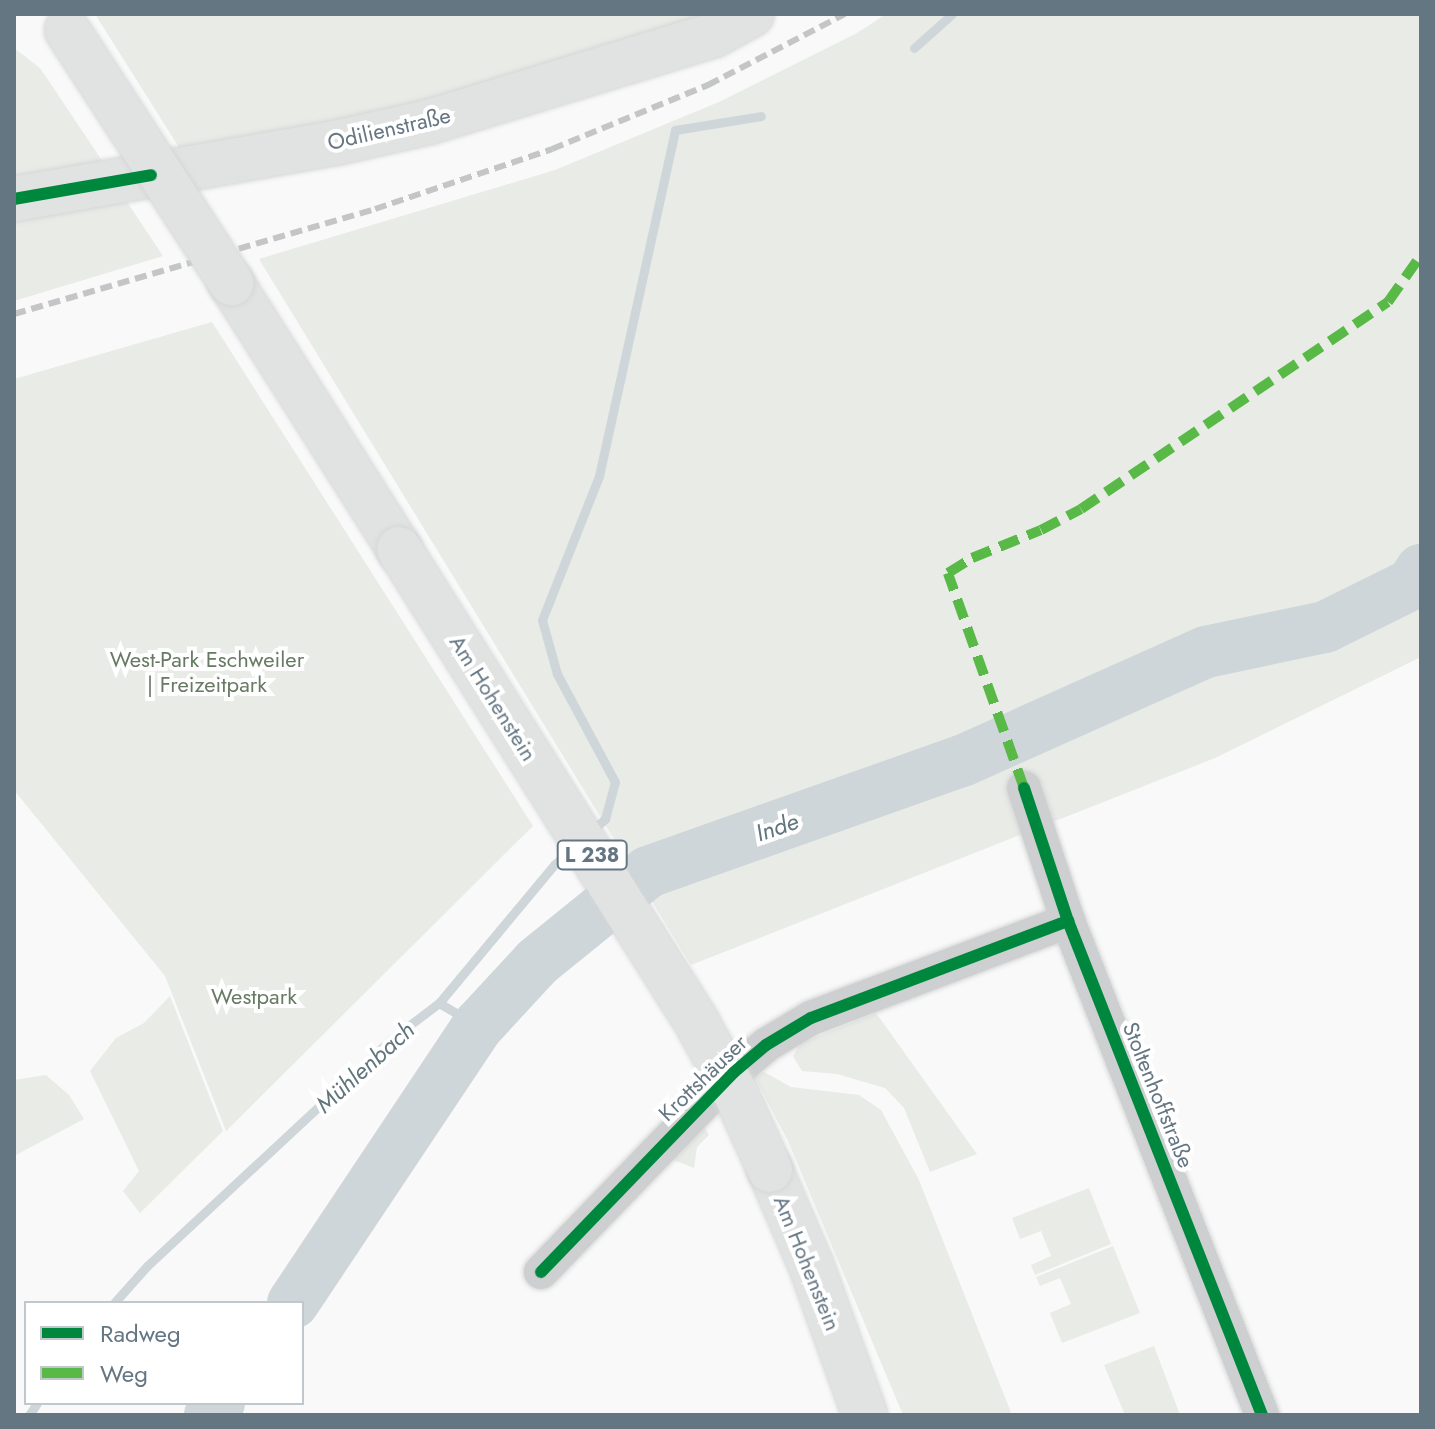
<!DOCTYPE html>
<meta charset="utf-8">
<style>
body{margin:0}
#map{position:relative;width:1435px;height:1429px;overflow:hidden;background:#f9f9f9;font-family:Jost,sans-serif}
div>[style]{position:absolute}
.green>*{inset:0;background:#e8ebe6}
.stream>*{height:9px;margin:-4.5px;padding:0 4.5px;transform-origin:4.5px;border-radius:4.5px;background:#ced6d9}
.river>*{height:52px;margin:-26px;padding:0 26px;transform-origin:26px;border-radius:26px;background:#ced6d9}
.roads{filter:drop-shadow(0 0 2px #d5d6d7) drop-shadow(0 0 2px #d5d6d7)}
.street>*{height:34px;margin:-17px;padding:0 17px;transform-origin:17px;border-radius:17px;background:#cecfd0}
.secondary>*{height:44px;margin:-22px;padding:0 22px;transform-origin:22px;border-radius:22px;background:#e1e2e2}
.primary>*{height:44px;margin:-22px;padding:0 22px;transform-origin:22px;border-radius:22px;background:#e1e2e2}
.rail>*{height:6px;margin-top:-3px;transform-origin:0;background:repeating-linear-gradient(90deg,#c3c5c6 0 12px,transparent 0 18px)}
.bridges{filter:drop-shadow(0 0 2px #d5d6d7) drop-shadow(0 0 2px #d5d6d7)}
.primary-bridge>*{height:44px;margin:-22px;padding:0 22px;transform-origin:22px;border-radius:22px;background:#e1e2e2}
.quiet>*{height:10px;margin-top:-5px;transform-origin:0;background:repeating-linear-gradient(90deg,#58b947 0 20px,transparent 0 30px)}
.cycleway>*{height:12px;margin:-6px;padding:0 6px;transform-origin:6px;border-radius:6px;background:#00873e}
span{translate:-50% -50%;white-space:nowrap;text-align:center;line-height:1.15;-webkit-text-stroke:8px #fff;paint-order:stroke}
.shield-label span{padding:2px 6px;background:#fff;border:2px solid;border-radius:6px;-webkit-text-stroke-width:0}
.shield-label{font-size:20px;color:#657683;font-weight:700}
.street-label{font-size:22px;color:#657683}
.park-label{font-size:22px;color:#687a64}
.water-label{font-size:24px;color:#60757c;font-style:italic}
.frame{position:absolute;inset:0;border:16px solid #657683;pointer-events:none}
.legend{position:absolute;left:24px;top:1301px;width:280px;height:104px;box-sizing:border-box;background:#fff;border:2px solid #c1c8cd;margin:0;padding:10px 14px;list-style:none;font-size:24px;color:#657683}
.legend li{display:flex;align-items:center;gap:16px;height:40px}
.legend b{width:40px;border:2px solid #c1c8cd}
</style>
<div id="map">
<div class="green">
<div style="clip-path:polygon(95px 14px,714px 14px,427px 113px,185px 157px)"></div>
<div style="clip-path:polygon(886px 14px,1421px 14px,1421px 657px,1215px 758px,691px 965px,259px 259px,555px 170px,719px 102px,857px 33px)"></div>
<div style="clip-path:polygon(14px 48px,40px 68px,109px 171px,14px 186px)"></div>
<div style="clip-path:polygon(125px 199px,163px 256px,14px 301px,14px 222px)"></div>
<div style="clip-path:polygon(212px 322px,533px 826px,226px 1131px,165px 976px,14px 790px,14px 379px)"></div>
<div style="clip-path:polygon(170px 996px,223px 1131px,140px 1213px,123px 1191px,139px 1171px,90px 1071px,116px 1038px,144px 1023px)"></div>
<div style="clip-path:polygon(876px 1013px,977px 1154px,930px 1172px,904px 1108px,885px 1088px,837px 1074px,802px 1071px,793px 1056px,801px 1043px)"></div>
<div style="clip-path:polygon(764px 1072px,791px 1087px,859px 1095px,881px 1110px,919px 1180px,1012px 1415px,903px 1415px,788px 1141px,754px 1076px)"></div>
<div style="clip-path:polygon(46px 1075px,69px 1095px,84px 1119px,14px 1156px,14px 1080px)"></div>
<div style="clip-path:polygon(702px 1123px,709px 1135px,697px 1147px,694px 1168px,671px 1159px)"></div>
<div style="clip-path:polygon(1089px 1188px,1111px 1244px,1035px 1275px,1031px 1265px,1051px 1256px,1041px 1231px,1020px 1239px,1012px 1218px)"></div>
<div style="clip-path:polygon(1113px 1246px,1140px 1313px,1062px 1343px,1050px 1313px,1071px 1304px,1060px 1278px,1040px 1286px,1036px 1277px)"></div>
<div style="clip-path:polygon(1154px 1346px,1180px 1415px,1125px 1415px,1104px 1365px)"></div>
</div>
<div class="stream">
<div style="left:914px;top:48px;width:51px;rotate:-41.8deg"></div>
<div style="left:590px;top:832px;width:20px;rotate:-41deg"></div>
<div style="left:605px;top:819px;width:38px;rotate:-75deg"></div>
<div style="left:615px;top:782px;width:123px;rotate:-118.2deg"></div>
<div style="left:557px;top:674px;width:56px;rotate:-105.5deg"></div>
<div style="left:542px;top:620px;width:155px;rotate:-68.4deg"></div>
<div style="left:599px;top:476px;width:354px;rotate:-77.6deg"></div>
<div style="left:675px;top:130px;width:87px;rotate:-9.2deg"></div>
<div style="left:439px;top:1003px;width:45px;rotate:30.5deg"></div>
<div style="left:114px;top:1303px;width:50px;rotate:-48.3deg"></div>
<div style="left:147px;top:1266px;width:332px;rotate:-42.9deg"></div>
<div style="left:390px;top:1040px;width:61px;rotate:-37.1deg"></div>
<div style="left:439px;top:1003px;width:181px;rotate:-50.2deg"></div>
<div style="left:555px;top:864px;width:24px;rotate:-42deg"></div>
<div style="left:29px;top:1415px;width:14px;rotate:-56deg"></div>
</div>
<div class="river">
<div style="left:293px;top:1303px;width:333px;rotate:-56.3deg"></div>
<div style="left:478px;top:1026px;width:87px;rotate:-47.3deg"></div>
<div style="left:537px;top:962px;width:143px;rotate:-39deg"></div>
<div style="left:648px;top:872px;width:333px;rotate:-19.5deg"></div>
<div style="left:962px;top:761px;width:267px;rotate:-24.1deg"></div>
<div style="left:1206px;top:652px;width:122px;rotate:-11.9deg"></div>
<div style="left:1325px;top:627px;width:97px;rotate:-26.3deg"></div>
<div style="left:1412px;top:584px;width:17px;rotate:-57deg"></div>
<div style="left:210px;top:1415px;width:15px;rotate:-53deg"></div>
</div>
<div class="roads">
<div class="street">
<div style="left:1024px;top:788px;width:140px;rotate:71.7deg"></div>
<div style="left:1068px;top:921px;width:531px;rotate:68.56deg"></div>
<div style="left:541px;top:1272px;width:277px;rotate:-46deg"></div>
<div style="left:733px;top:1073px;width:43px;rotate:-40.3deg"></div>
<div style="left:766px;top:1045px;width:52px;rotate:-31deg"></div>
<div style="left:811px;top:1018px;width:275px;rotate:-20.7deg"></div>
</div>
<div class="secondary">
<div style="left:14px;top:199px;width:326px;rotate:-9.9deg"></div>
<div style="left:335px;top:143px;width:96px;rotate:-12.6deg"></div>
<div style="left:429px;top:122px;width:298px;rotate:-17deg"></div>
<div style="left:714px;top:35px;width:43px;rotate:-28.9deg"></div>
</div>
<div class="primary">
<div style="left:231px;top:283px;width:315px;rotate:57.7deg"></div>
<div style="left:770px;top:1170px;width:103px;rotate:66.7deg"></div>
<div style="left:811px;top:1265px;width:159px;rotate:70.2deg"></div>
</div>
</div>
<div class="rail">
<div style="left:14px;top:314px;width:376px;rotate:-16.2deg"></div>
<div style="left:375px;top:209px;width:187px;rotate:-18.7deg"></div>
<div style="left:552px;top:149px;width:169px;rotate:-22.3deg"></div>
<div style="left:708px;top:85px;width:154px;rotate:-27.4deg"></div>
</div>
<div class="bridges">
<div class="primary-bridge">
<div style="left:67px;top:30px;width:302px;rotate:57deg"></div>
<div style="left:399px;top:549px;width:558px;rotate:57.82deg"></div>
<div style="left:696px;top:1021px;width:83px;rotate:61.3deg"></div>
<div style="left:736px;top:1094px;width:83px;rotate:65.9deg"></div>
</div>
</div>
<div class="quiet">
<div style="left:1024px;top:788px;width:228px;rotate:-109.5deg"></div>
<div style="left:948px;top:573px;width:28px;rotate:-32deg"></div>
<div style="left:972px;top:558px;width:74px;rotate:-22.1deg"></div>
<div style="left:1041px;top:530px;width:45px;rotate:-27.7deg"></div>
<div style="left:1081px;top:509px;width:370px;rotate:-34deg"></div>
<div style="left:1388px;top:302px;width:57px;rotate:-54.9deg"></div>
</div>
<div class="cycleway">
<div style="left:14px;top:199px;width:139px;rotate:-9.9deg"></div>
<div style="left:1024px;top:788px;width:140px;rotate:71.7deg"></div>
<div style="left:1068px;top:921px;width:531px;rotate:68.56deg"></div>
<div style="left:541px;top:1272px;width:277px;rotate:-46deg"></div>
<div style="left:733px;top:1073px;width:43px;rotate:-40.3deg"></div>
<div style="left:766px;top:1045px;width:52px;rotate:-31deg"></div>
<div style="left:811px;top:1018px;width:275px;rotate:-20.7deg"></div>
</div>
<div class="shield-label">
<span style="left:592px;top:855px">L 238</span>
</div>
<div class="street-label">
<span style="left:389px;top:129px;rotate:-13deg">Odilienstraße</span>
<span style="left:493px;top:698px;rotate:58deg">Am Hohenstein</span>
<span style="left:703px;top:1078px;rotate:-44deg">Krottshäuser</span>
<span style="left:1158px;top:1095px;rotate:68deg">Stoltenhoffstraße</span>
<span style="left:807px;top:1263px;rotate:68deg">Am Hohenstein</span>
</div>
<div class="park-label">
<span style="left:207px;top:672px">West-Park Eschweiler<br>| Freizeitpark</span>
<span style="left:254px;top:997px">Westpark</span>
</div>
<div class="water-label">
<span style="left:777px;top:827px;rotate:-19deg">Inde</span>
<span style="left:365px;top:1067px;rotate:-42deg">Mühlenbach</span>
</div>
<div class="frame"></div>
<ul class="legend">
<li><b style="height:10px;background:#00873e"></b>Radweg</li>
<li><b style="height:10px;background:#58b947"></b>Weg</li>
</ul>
</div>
